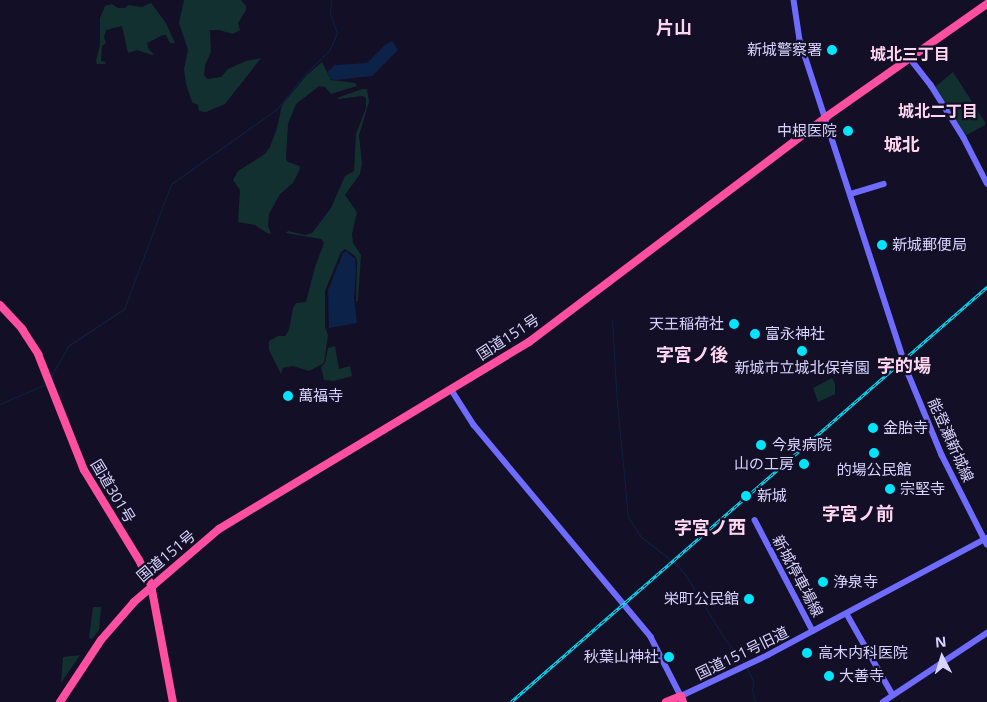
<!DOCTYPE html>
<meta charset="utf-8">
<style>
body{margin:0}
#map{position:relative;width:987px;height:702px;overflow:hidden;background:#130f26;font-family:"Open Sans","Noto Sans JP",sans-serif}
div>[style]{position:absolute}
.green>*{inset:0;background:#12302f}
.water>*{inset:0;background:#0c2248}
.stream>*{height:1px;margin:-0.5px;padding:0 0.5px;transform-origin:0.5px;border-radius:0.5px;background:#0c2248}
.secondary>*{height:5.5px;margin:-2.75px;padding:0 2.75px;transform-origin:2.75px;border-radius:2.75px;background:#6f6bff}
.highway>*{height:8px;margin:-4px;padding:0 4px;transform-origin:4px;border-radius:4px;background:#ff4fa3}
.rail>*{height:3px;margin-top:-1.5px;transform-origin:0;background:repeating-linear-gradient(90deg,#130f26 0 4px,#00e5ff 0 8px);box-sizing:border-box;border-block:1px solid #00e5ff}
.dots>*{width:14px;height:14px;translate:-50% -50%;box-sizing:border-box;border:2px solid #130f26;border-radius:50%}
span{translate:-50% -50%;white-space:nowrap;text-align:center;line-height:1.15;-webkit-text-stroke:4.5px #130f26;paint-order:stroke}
.poi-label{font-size:15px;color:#d9d4ff}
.right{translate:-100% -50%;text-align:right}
.left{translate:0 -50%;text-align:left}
.street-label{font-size:15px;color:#d9d4ff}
.neighbourhood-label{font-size:16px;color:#ffd6f0;font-weight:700}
.quarter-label{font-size:18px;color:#ffd6f0;font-weight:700}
.north{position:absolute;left:917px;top:632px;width:50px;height:50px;-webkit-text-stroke:4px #130f26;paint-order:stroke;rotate:355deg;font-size:14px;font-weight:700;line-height:20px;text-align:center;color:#d9d4ff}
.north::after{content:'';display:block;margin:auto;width:18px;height:22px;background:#d9d4ff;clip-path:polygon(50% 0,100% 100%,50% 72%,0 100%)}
</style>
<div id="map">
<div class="green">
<div style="clip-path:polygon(184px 0,241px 0,246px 6px,246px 10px,238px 23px,240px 30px,233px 34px,219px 30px,210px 30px,211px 52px,205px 65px,204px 75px,207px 79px,221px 77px,228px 69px,246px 61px,261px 58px,225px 104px,206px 112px,199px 111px,198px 105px,192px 102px,186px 84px,184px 69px,188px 50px,179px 23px)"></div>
<div style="clip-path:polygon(151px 3px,166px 23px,175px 43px,170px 43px,166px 35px,163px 35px,147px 43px,149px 50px,154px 54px,152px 55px,137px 50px,128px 53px,122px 26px,106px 30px,104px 37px,106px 43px,102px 46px,101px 61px,106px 62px,105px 64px,97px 64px,96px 61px,100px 45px,100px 18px,105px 6px,112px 4px,118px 8px,125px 8px,128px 5px,142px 7px)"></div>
<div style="clip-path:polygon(322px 62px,331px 80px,355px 83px,357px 86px,331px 94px,325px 87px,319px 86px,296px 104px,288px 124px,286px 159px,288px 162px,299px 166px,300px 169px,293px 183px,280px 194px,269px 214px,268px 226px,271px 234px,267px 233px,255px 225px,238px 222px,240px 190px,233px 180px,238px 171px,265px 154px,270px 147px,277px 128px,282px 105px,306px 76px)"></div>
<div style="clip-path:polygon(953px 72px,985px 122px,985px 125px,967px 135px,963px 134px,935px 87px)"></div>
<div style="clip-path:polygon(362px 89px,367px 89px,369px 102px,359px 135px,362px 163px,360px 174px,345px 195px,357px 212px,352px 234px,353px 243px,361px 255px,358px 300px,356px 302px,357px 261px,355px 256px,345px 249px,341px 252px,325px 291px,325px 327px,328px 335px,324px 363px,309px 371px,293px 366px,283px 368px,281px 374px,269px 350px,269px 341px,278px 336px,285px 336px,289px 330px,293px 308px,296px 303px,306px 302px,315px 267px,324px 243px,321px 239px,286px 233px,288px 231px,305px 235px,312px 233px,331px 208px,345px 176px,354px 171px,356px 134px,366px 108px,366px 98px,362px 96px,339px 99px,337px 98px)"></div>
<div style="clip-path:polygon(335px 346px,339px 369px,350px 366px,352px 376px,334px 381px,324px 380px,321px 367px,325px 363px,328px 348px)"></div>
<div style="clip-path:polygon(832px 378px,835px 384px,835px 394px,818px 402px,813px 388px)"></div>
<div style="clip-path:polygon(93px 607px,101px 607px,99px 630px,92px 639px,89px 638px)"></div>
<div style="clip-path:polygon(80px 655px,61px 683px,63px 657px)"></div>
</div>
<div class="water">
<div style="clip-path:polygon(392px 41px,398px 50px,372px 76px,335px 80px,331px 79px,327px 72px,335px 65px,367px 63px,385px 45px)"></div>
<div style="clip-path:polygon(346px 251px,355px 259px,356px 271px,354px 298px,357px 323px,329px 328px,328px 290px,343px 253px)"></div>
</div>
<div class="stream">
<div style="left:612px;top:320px;width:83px;rotate:86.6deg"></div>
<div style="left:617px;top:403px;width:115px;rotate:84.5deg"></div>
<div style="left:628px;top:517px;width:24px;rotate:57deg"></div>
<div style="left:641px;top:537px;width:43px;rotate:37.4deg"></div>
<div style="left:675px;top:563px;width:15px;rotate:48deg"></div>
<div style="left:685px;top:574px;width:75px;rotate:58.6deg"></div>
<div style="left:724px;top:638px;width:32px;rotate:51deg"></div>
<div style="left:51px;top:376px;width:34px;rotate:-60deg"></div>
<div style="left:68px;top:346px;width:67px;rotate:-33.5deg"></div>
<div style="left:124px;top:309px;width:134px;rotate:-69.4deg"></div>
<div style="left:171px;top:184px;width:130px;rotate:-35.3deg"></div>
<div style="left:277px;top:109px;width:42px;rotate:-51.8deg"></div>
<div style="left:303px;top:76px;width:36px;rotate:-44deg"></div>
<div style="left:329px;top:51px;width:20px;rotate:-66deg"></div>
<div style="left:337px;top:33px;width:20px;rotate:-110deg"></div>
<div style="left:330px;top:14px;width:14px;rotate:-86deg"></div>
<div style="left:0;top:404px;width:50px;rotate:-23.5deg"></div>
<div style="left:747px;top:668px;width:14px;rotate:65deg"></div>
<div style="left:753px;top:681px;width:9px;rotate:96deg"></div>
<div style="left:752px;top:690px;width:12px;rotate:76deg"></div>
</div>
<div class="secondary">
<div style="left:794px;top:0;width:40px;rotate:81.5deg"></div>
<div style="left:800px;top:40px;width:352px;rotate:72deg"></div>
<div style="left:909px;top:375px;width:87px;rotate:67.6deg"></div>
<div style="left:942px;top:455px;width:100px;rotate:63.2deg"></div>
<div style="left:909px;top:57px;width:36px;rotate:52deg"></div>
<div style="left:931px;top:85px;width:62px;rotate:58.1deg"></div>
<div style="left:964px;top:138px;width:51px;rotate:62.9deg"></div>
<div style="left:851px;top:194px;width:34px;rotate:-17deg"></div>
<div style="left:451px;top:389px;width:43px;rotate:57.4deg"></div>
<div style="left:474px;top:425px;width:276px;rotate:50.1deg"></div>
<div style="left:651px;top:637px;width:66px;rotate:63deg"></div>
<div style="left:681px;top:696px;width:96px;rotate:-25.2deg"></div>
<div style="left:768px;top:655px;width:248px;rotate:-28.1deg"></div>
<div style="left:755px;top:520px;width:125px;rotate:62.4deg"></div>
<div style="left:847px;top:614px;width:93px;rotate:60.4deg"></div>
<div style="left:883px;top:702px;width:125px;rotate:-33.6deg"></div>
</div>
<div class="highway">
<div style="left:0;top:305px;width:33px;rotate:47deg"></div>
<div style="left:22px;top:329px;width:30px;rotate:57deg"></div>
<div style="left:38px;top:354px;width:125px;rotate:68.4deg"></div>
<div style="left:84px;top:470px;width:105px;rotate:58.6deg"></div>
<div style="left:139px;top:560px;width:28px;rotate:64deg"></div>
<div style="left:151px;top:585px;width:119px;rotate:79.4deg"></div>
<div style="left:60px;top:702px;width:74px;rotate:-56.5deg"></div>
<div style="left:101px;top:640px;width:50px;rotate:-49deg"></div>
<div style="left:134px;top:602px;width:112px;rotate:-40.7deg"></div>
<div style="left:219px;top:529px;width:362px;rotate:-31.1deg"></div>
<div style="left:529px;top:342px;width:373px;rotate:-37.1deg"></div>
<div style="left:826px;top:117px;width:197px;rotate:-35.1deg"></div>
<div style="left:666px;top:702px;width:16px;rotate:-22deg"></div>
<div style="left:681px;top:696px;width:6px;rotate:72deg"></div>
</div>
<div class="rail">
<div style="left:511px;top:702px;width:632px;rotate:-41.08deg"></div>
</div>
<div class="dots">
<div style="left:832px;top:50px;background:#00e5ff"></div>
<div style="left:848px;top:131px;background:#00e5ff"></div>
<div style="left:882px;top:245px;background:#00e5ff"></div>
<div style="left:734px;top:324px;background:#00e5ff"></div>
<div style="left:755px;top:334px;background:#00e5ff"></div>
<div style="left:802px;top:351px;background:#00e5ff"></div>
<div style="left:288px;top:396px;background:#00e5ff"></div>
<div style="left:873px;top:428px;background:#00e5ff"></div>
<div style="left:761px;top:445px;background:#00e5ff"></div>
<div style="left:874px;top:453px;background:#00e5ff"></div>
<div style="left:804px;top:464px;background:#00e5ff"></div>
<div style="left:890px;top:489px;background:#00e5ff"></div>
<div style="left:746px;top:496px;background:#00e5ff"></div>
<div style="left:823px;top:582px;background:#00e5ff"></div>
<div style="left:749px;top:599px;background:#00e5ff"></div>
<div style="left:807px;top:653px;background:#00e5ff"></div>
<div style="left:669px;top:657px;background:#00e5ff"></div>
<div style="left:829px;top:676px;background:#00e5ff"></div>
</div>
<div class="poi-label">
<span class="right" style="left:822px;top:50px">新城警察署</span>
<span class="right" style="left:837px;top:131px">中根医院</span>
<span class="left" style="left:892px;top:245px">新城郵便局</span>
<span class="right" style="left:724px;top:324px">天王稲荷社</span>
<span class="left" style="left:765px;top:334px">富永神社</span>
<span style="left:802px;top:368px">新城市立城北保育園</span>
<span class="left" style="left:298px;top:396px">萬福寺</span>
<span class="left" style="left:883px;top:428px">金胎寺</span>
<span class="left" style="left:772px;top:445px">今泉病院</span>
<span class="right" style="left:794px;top:464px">山の工房</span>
<span style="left:874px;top:470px">的場公民館</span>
<span class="left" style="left:900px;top:489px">宗堅寺</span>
<span class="left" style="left:757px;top:496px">新城</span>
<span class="left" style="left:833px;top:582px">浄泉寺</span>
<span class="right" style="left:739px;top:599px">栄町公民館</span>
<span class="left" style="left:818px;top:653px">高木内科医院</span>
<span class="right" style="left:659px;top:657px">秋葉山神社</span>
<span class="left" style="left:839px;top:676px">大善寺</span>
</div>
<div class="street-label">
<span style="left:508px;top:337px;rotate:-33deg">国道151号</span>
<span style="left:951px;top:440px;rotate:66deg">能登瀬新城線</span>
<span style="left:113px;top:491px;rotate:59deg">国道301号</span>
<span style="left:166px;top:556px;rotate:-40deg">国道151号</span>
<span style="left:798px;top:576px;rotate:62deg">新城停車場線</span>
<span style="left:742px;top:653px;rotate:-26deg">国道151号旧道</span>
</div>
<div class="neighbourhood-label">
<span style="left:910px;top:54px">城北三丁目</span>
<span style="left:938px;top:111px">城北二丁目</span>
</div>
<div class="quarter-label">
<span style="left:674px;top:27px">片山</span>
<span style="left:902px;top:144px">城北</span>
<span style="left:692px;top:354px">字宮ノ後</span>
<span style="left:904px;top:365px">字的場</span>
<span style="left:858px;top:513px">字宮ノ前</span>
<span style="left:710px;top:527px">字宮ノ西</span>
</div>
<div class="north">N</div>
</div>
